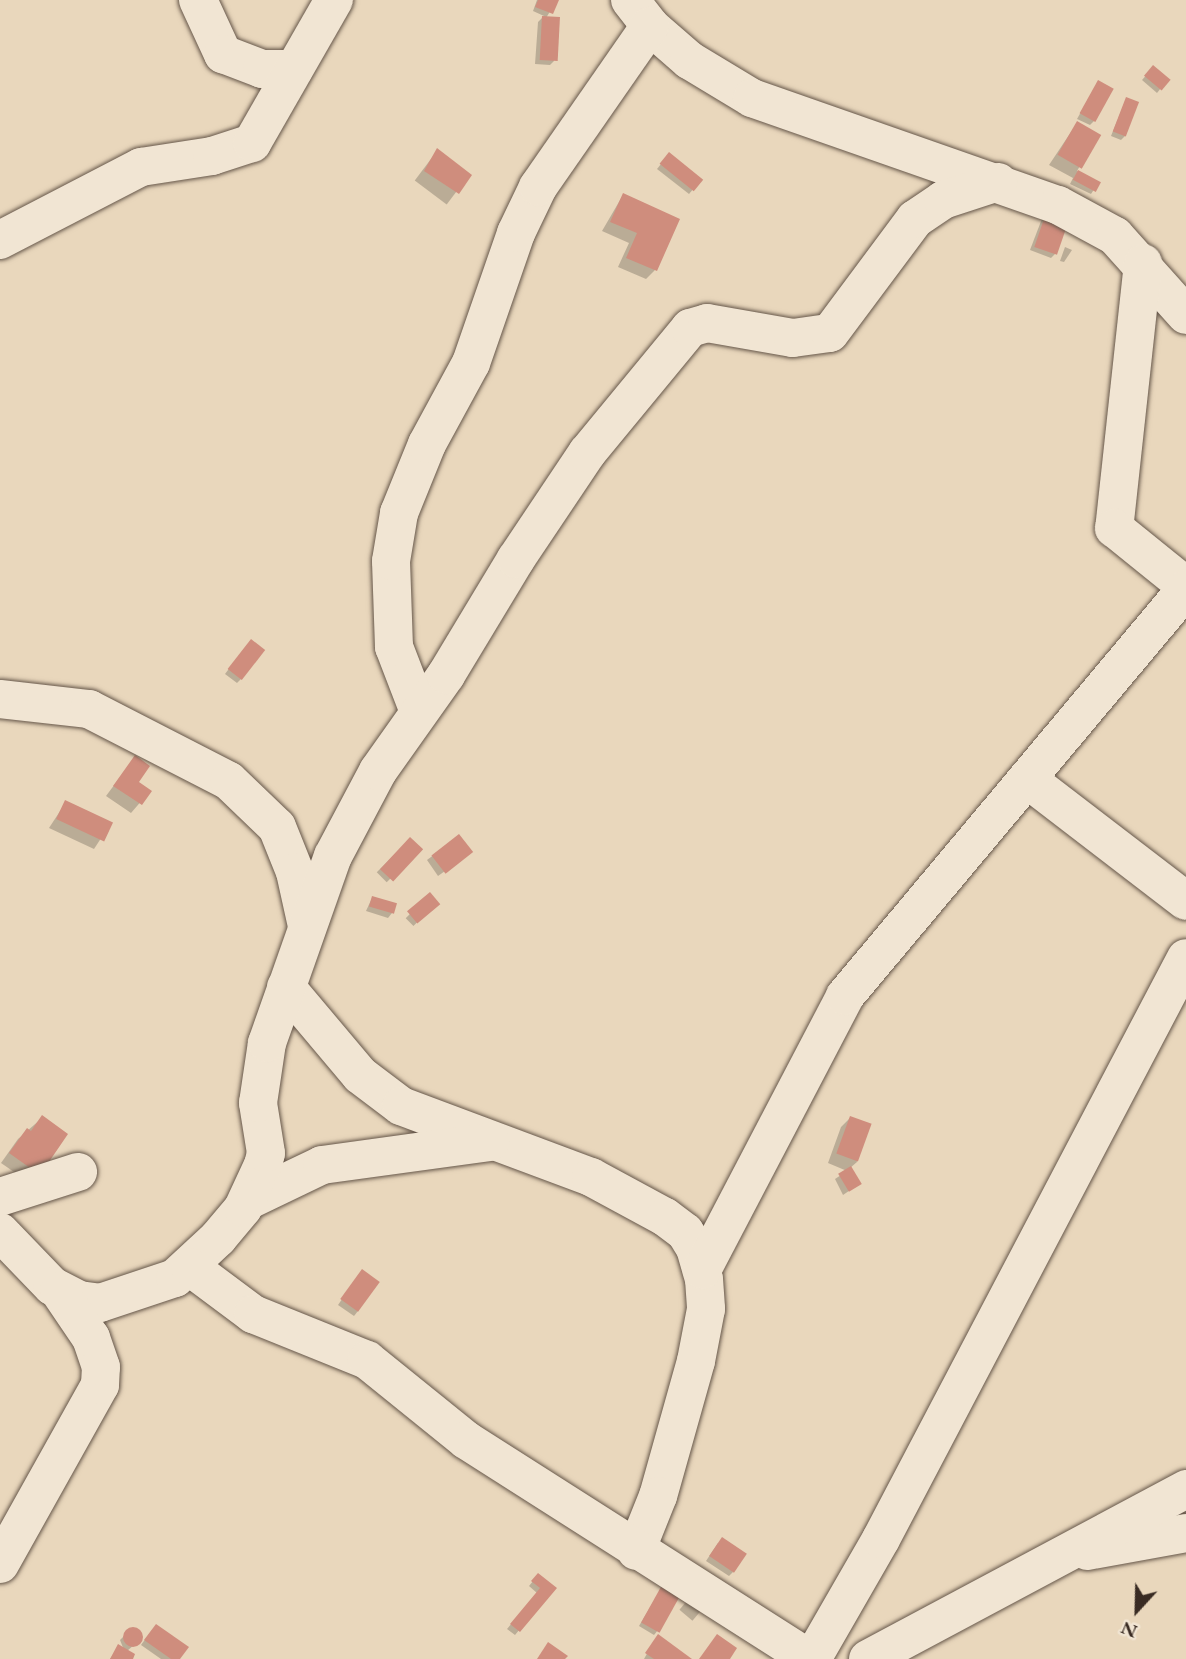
<!DOCTYPE html>
<style>
body{margin:0}
#map{position:relative;width:1186px;height:1659px;overflow:hidden;background:#e9d7bc;font-family:"EB Garamond",serif}
div>[style]{position:absolute}
.shadow>*{inset:0;background:#0003;transform-origin:0 0}
.building>*{inset:0;background:#cf8d7d;transform-origin:0 0}
.round{border-radius:50%}
.roads{filter:drop-shadow(0 0 2px #655649) drop-shadow(0 0 2px #655649)}
.minor>*{height:38px;margin:-19px;padding:0 19px;transform-origin:19px;border-radius:19px;background:#f1e5d3}
span{translate:-50% -50%;white-space:nowrap;text-align:center;line-height:1.15;-webkit-text-stroke:5px #f1e5d3;paint-order:stroke}
.north{position:absolute;left:1102px;top:1575px;width:70px;height:70px;-webkit-text-stroke:5px #f1e5d3;paint-order:stroke;rotate:202deg;font-size:19px;font-weight:700;line-height:28px;text-align:center;color:#392b23}
.north::after{content:'';display:block;margin:auto;width:24px;height:32px;background:#392b23;clip-path:polygon(50% 0,100% 100%,50% 72%,0 100%)}
</style>
<div id="map">
<div class="shadow">
<div style="clip-path:polygon(537px 0,557px 0,546px 18px,554px 61px,550px 65px,535px 64px,538px 22px,544px 16px,533px 11px)"></div>
<div style="clip-path:polygon(1149px 72px,1161px 88px,1157px 93px,1142px 80px)"></div>
<div style="clip-path:polygon(1095px 87px,1094px 121px,1090px 125px,1077px 119px)"></div>
<div style="clip-path:polygon(1126px 99px,1125px 136px,1121px 140px,1111px 136px)"></div>
<div style="clip-path:polygon(1077px 123px,1098px 135px,1077px 171px,1099px 182px,1091px 194px,1070px 184px,1073px 178px,1049px 165px)"></div>
<div style="left:437px;top:151px;width:40px;height:37px;rotate:37deg"></div>
<div style="clip-path:polygon(665px 159px,701px 180px,689px 194px,657px 169px)"></div>
<div style="clip-path:polygon(623px 195px,655px 270px,646px 279px,618px 267px,629px 243px,602px 231px)"></div>
<div style="clip-path:polygon(1043px 216px,1055px 254px,1051px 258px,1030px 250px)"></div>
<div style="clip-path:polygon(1065px 247px,1072px 250px,1064px 262px,1060px 261px)"></div>
<div style="clip-path:polygon(247px 645px,241px 679px,237px 683px,225px 674px)"></div>
<div style="clip-path:polygon(135px 757px,136px 782px,150px 791px,131px 813px,106px 796px)"></div>
<div style="clip-path:polygon(66px 802px,111px 823px,94px 849px,49px 828px)"></div>
<div style="clip-path:polygon(459px 836px,466px 856px,438px 876px,427px 860px)"></div>
<div style="left:410px;top:839px;width:14px;height:47px;rotate:45deg"></div>
<div style="left:429px;top:895px;width:11px;height:33px;rotate:45deg"></div>
<div style="clip-path:polygon(372px 898px,394px 904px,392px 913px,388px 918px,366px 911px)"></div>
<div style="clip-path:polygon(42px 1118px,30px 1183px,1px 1163px,18px 1139px)"></div>
<div style="clip-path:polygon(850px 1118px,857px 1162px,850px 1168px,859px 1184px,843px 1195px,835px 1179px,847px 1171px,828px 1163px,841px 1127px)"></div>
<div style="clip-path:polygon(358px 1276px,358px 1311px,354px 1316px,338px 1305px)"></div>
<div style="clip-path:polygon(718px 1543px,733px 1572px,729px 1576px,706px 1561px)"></div>
<div style="clip-path:polygon(538px 1575px,554px 1588px,515px 1635px,507px 1629px,537px 1593px,529px 1586px)"></div>
<div style="clip-path:polygon(662px 1587px,658px 1630px,654px 1635px,639px 1626px)"></div>
<div style="left:691px;top:1596px;width:17px;height:18px;rotate:40deg"></div>
<div style="clip-path:polygon(132px 1628px,141px 1639px,127px 1651px,131px 1659px,110px 1659px,118px 1647px,124px 1650px,120px 1640px)"></div>
<div style="clip-path:polygon(152px 1630px,177px 1659px,161px 1659px,141px 1645px)"></div>
<div style="clip-path:polygon(654px 1641px,688px 1659px,644px 1659px)"></div>
</div>
<div class="building">
<div style="clip-path:polygon(538px 0,559px 0,553px 14px,535px 7px)"></div>
<div style="left:542px;top:16px;width:18px;height:44px;rotate:3deg"></div>
<div style="left:1153px;top:65px;width:23px;height:14px;rotate:40deg"></div>
<div style="left:1098px;top:80px;width:18px;height:38px;rotate:29deg"></div>
<div style="left:1126px;top:97px;width:14px;height:37px;rotate:21deg"></div>
<div style="left:1077px;top:121px;width:28px;height:39px;rotate:30deg"></div>
<div style="clip-path:polygon(437px 148px,472px 175px,459px 194px,424px 171px)"></div>
<div style="left:669px;top:152px;width:44px;height:15px;rotate:39deg"></div>
<div style="left:1078px;top:170px;width:26px;height:11px;rotate:28deg"></div>
<div style="clip-path:polygon(623px 193px,680px 219px,657px 271px,626px 258px,637px 233px,610px 222px)"></div>
<div style="left:1047px;top:210px;width:24px;height:39px;rotate:19deg"></div>
<div style="left:251px;top:639px;width:18px;height:38px;rotate:38deg"></div>
<div style="clip-path:polygon(135px 755px,150px 766px,139px 782px,152px 791px,142px 805px,113px 786px)"></div>
<div style="left:65px;top:800px;width:53px;height:21px;rotate:25deg"></div>
<div style="left:459px;top:834px;width:23px;height:35px;rotate:52deg"></div>
<div style="left:410px;top:837px;width:18px;height:44px;rotate:43deg"></div>
<div style="left:430px;top:892px;width:16px;height:30px;rotate:50deg"></div>
<div style="left:372px;top:896px;width:26px;height:11px;rotate:16deg"></div>
<div style="clip-path:polygon(42px 1115px,68px 1134px,40px 1175px,9px 1153px,27px 1128px,31px 1131px)"></div>
<div style="left:850px;top:1116px;width:23px;height:40px;rotate:20deg"></div>
<div style="left:851px;top:1166px;width:21px;height:15px;rotate:59deg"></div>
<div style="left:362px;top:1269px;width:22px;height:37px;rotate:36deg"></div>
<div style="left:722px;top:1537px;width:30px;height:23px;rotate:34deg"></div>
<div style="clip-path:polygon(538px 1573px,557px 1588px,520px 1632px,510px 1624px,540px 1588px,531px 1581px)"></div>
<div style="left:662px;top:1585px;width:21px;height:43px;rotate:29deg"></div>
<div style="clip-path:polygon(156px 1624px,189px 1647px,180px 1659px,171px 1659px,144px 1640px)"></div>
<div class="round" style="left:123px;top:1627px;width:20px;height:20px"></div>
<div style="clip-path:polygon(658px 1634px,692px 1659px,654px 1659px,645px 1653px)"></div>
<div style="clip-path:polygon(717px 1634px,737px 1648px,730px 1659px,699px 1659px)"></div>
<div style="clip-path:polygon(548px 1642px,568px 1656px,565px 1659px,537px 1659px)"></div>
<div style="clip-path:polygon(118px 1644px,135px 1654px,133px 1659px,110px 1659px)"></div>
</div>
<div class="roads">
<div class="minor">
<div style="left:198px;top:0;width:60px;rotate:65.2deg"></div>
<div style="left:223px;top:54px;width:42px;rotate:21deg"></div>
<div style="left:262px;top:69px;width:32px"></div>
<div style="left:630px;top:0;width:33px;rotate:52deg"></div>
<div style="left:650px;top:26px;width:52px;rotate:41.1deg"></div>
<div style="left:689px;top:60px;width:74px;rotate:31.1deg"></div>
<div style="left:752px;top:98px;width:324px;rotate:19.3deg"></div>
<div style="left:1058px;top:205px;width:65px;rotate:28.5deg"></div>
<div style="left:1115px;top:236px;width:106px;rotate:48.1deg"></div>
<div style="left:0;top:240px;width:159px;rotate:-27.4deg"></div>
<div style="left:141px;top:167px;width:72px;rotate:-8.8deg"></div>
<div style="left:212px;top:156px;width:42px;rotate:-18deg"></div>
<div style="left:252px;top:143px;width:165px;rotate:-60.2deg"></div>
<div style="left:1143px;top:263px;width:267px;rotate:96.2deg"></div>
<div style="left:1114px;top:528px;width:92px;rotate:38.9deg"></div>
<div style="left:0;top:699px;width:90px;rotate:6.4deg"></div>
<div style="left:89px;top:709px;width:157px;rotate:27.2deg"></div>
<div style="left:229px;top:781px;width:66px;rotate:43.8deg"></div>
<div style="left:277px;top:827px;width:48px;rotate:68.2deg"></div>
<div style="left:295px;top:872px;width:55px;rotate:77.5deg"></div>
<div style="left:419px;top:712px;width:70px;rotate:-111deg"></div>
<div style="left:394px;top:647px;width:86px;rotate:-92deg"></div>
<div style="left:391px;top:561px;width:49px;rotate:-80.5deg"></div>
<div style="left:399px;top:513px;width:74px;rotate:-67.9deg"></div>
<div style="left:427px;top:444px;width:92px;rotate:-61.5deg"></div>
<div style="left:471px;top:363px;width:138px;rotate:-70.9deg"></div>
<div style="left:516px;top:233px;width:51px;rotate:-64.4deg"></div>
<div style="left:538px;top:187px;width:196px;rotate:-55.2deg"></div>
<div style="left:1027px;top:779px;width:200px;rotate:37.5deg"></div>
<div style="left:286px;top:987px;width:115px;rotate:49.9deg"></div>
<div style="left:360px;top:1075px;width:51px;rotate:37.1deg"></div>
<div style="left:401px;top:1106px;width:203px;rotate:20.5deg"></div>
<div style="left:591px;top:1177px;width:84px;rotate:28.4deg"></div>
<div style="left:665px;top:1217px;width:25px;rotate:37deg"></div>
<div style="left:685px;top:1232px;width:19px;rotate:58deg"></div>
<div style="left:695px;top:1248px;width:32px;rotate:74deg"></div>
<div style="left:704px;top:1279px;width:30px;rotate:86deg"></div>
<div style="left:706px;top:1309px;width:53px;rotate:100.9deg"></div>
<div style="left:696px;top:1361px;width:140px;rotate:105.7deg"></div>
<div style="left:658px;top:1496px;width:59px;rotate:111.8deg"></div>
<div style="left:0;top:1197px;width:82px;rotate:-17.8deg"></div>
<div style="left:247px;top:1201px;width:83px;rotate:-25.6deg"></div>
<div style="left:322px;top:1165px;width:170px;rotate:-7.8deg"></div>
<div style="left:0;top:1232px;width:75px;rotate:46.1deg"></div>
<div style="left:52px;top:1286px;width:30px;rotate:27deg"></div>
<div style="left:79px;top:1300px;width:21px;rotate:8deg"></div>
<div style="left:100px;top:1303px;width:79px;rotate:-18.4deg"></div>
<div style="left:175px;top:1278px;width:59px;rotate:-42.9deg"></div>
<div style="left:218px;top:1238px;width:39px;rotate:-50deg"></div>
<div style="left:243px;top:1208px;width:47px;rotate:-65.1deg"></div>
<div style="left:263px;top:1165px;width:12px;rotate:-76deg"></div>
<div style="left:266px;top:1153px;width:51px;rotate:-99.1deg"></div>
<div style="left:258px;top:1103px;width:61px;rotate:-81.5deg"></div>
<div style="left:267px;top:1043px;width:198px;rotate:-70.6deg"></div>
<div style="left:333px;top:856px;width:96px;rotate:-62.1deg"></div>
<div style="left:378px;top:771px;width:118px;rotate:-54.7deg"></div>
<div style="left:446px;top:675px;width:135px;rotate:-58.9deg"></div>
<div style="left:516px;top:559px;width:128px;rotate:-56.2deg"></div>
<div style="left:587px;top:453px;width:162px;rotate:-50.5deg"></div>
<div style="left:690px;top:328px;width:18px;rotate:-16deg"></div>
<div style="left:707px;top:323px;width:87px;rotate:9.9deg"></div>
<div style="left:793px;top:338px;width:37px;rotate:-8deg"></div>
<div style="left:830px;top:333px;width:142px;rotate:-53.3deg"></div>
<div style="left:915px;top:219px;width:34px;rotate:-34deg"></div>
<div style="left:943px;top:200px;width:58px;rotate:-18.1deg"></div>
<div style="left:190px;top:1267px;width:79px;rotate:36.7deg"></div>
<div style="left:253px;top:1314px;width:123px;rotate:22deg"></div>
<div style="left:367px;top:1360px;width:127px;rotate:38.9deg"></div>
<div style="left:466px;top:1440px;width:408px;rotate:32.5deg"></div>
<div style="left:702px;top:1270px;width:309px;rotate:-62.4deg"></div>
<div style="left:845px;top:996px;width:531px;rotate:-50.04deg"></div>
<div style="left:1087px;top:1551px;width:101px;rotate:-10.3deg"></div>
<div style="left:0;top:1564px;width:205px;rotate:-60.8deg"></div>
<div style="left:100px;top:1385px;width:18px;rotate:-87deg"></div>
<div style="left:101px;top:1367px;width:31px;rotate:-109deg"></div>
<div style="left:91px;top:1338px;width:57px;rotate:-124.2deg"></div>
<div style="left:812px;top:1659px;width:138px;rotate:-60.1deg"></div>
<div style="left:881px;top:1539px;width:656px;rotate:-62.3deg"></div>
<div style="left:868px;top:1659px;width:361px;rotate:-28.1deg"></div>
</div>
</div>
<div class="north">N</div>
</div>
